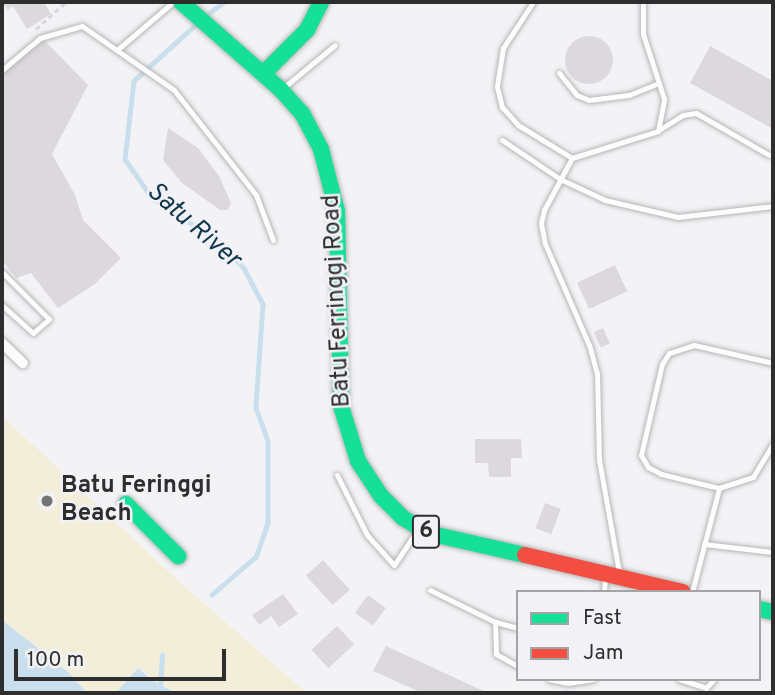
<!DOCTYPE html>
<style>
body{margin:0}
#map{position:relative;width:775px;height:695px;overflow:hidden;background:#f3f3f5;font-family:Overpass,sans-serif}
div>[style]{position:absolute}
.sand>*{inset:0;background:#f3eeda}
.water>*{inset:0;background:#cadfed}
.stream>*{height:4.5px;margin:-2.25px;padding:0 2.25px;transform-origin:2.25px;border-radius:2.25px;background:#cadfed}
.building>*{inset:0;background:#dcd9dd;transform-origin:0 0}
.round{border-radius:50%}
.path>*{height:2.5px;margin-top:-1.25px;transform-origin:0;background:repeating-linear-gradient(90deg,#d8d8d9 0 5px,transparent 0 8.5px)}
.roads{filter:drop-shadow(0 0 2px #b6b6b8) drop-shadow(0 0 2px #b6b6b8)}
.lane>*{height:5px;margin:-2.5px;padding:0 2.5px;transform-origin:2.5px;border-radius:2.5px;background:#fdfdfe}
.street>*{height:10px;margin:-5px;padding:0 5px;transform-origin:5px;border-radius:5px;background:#fdfdfe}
.fast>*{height:16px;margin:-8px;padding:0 8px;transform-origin:8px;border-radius:8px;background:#16e098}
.jam>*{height:16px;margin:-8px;padding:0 8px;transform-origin:8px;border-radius:8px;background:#f24e42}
.dots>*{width:19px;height:19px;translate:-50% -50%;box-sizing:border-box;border:4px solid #f2f2f6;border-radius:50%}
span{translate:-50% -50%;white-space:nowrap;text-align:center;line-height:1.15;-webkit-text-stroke:5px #f2f2f6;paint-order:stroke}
.shield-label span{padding:2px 5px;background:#f2f2f6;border:2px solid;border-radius:5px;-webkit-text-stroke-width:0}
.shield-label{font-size:23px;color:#2e2e2f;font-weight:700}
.street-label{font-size:24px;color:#2e2e2f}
.poi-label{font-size:24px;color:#2e2e2f;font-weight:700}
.left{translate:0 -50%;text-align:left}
.water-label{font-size:26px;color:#10374c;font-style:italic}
.frame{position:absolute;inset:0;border:4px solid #2e2e2f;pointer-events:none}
.legend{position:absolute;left:516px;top:590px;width:245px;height:91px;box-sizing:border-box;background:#f2f2f6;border:2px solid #a4a4a6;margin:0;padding:9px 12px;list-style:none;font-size:21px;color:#2e2e2f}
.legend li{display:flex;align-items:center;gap:14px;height:35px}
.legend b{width:35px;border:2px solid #a4a4a6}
.scale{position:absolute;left:14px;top:649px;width:212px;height:32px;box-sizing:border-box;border:4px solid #2e2e2f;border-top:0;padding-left:9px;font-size:21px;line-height:24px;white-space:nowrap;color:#2e2e2f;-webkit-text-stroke:5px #f2f2f6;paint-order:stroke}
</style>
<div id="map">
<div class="sand">
<div style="clip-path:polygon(2px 416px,184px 586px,307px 693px,176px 693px,138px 668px,116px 693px,87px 693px,68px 672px,2px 620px)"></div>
</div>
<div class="water">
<div style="clip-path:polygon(2px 620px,68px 672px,87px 693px,2px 693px)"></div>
<div style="clip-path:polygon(138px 668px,152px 680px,176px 693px,116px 693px)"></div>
</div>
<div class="stream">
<div style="left:204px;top:17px;width:25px;rotate:-37deg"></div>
<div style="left:198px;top:23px;width:86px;rotate:137.8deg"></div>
<div style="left:134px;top:81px;width:79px;rotate:96.6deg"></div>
<div style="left:125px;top:159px;width:47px;rotate:55.3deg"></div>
<div style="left:152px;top:198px;width:77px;rotate:32.9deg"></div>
<div style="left:217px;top:240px;width:39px;rotate:46deg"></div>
<div style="left:244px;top:268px;width:41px;rotate:62.2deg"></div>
<div style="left:263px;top:304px;width:104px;rotate:93.9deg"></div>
<div style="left:256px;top:408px;width:35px;rotate:70deg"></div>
<div style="left:268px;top:441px;width:82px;rotate:90deg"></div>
<div style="left:268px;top:523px;width:36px;rotate:109deg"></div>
<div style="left:256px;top:557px;width:58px;rotate:139.2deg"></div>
<div style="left:160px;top:685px;width:30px;rotate:-86deg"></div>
</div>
<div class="building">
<div style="clip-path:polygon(2px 2px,44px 2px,51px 14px,27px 29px,13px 6px,8px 10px)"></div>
<div class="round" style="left:565px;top:36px;width:48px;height:48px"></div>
<div style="clip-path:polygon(43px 39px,88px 85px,52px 154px,75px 195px,83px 220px,121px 258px,95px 284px,58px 308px,31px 273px,16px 278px,2px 260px,2px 75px)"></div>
<div style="clip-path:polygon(710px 46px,773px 81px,773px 129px,690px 83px)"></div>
<div style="clip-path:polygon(168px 128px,198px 148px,219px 176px,231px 203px,228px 210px,220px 210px,182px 183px,163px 160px)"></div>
<div style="left:615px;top:265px;width:29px;height:42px;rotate:65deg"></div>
<div style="left:603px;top:328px;width:17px;height:10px;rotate:66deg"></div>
<div style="clip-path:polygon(475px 439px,521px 439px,522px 458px,511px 458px,511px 477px,489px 477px,488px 463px,475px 463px)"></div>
<div style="left:545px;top:503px;width:17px;height:27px;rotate:21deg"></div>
<div style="left:323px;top:560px;width:40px;height:23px;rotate:48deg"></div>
<div style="clip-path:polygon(283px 594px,298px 614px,279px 627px,271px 616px,259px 625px,252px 615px)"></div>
<div style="left:368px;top:595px;width:22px;height:22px;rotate:36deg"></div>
<div style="left:337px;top:626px;width:25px;height:35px;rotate:47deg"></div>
<div style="clip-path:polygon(386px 646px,488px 693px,422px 693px,373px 671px)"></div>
</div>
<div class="path">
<div style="left:36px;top:29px;width:40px;rotate:-42deg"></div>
</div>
<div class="roads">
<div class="lane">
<div style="left:533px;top:2px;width:55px;rotate:123.1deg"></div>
<div style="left:503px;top:48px;width:39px;rotate:99deg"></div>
<div style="left:497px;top:87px;width:21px;rotate:76deg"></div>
<div style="left:502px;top:107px;width:24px;rotate:48deg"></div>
<div style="left:518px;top:125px;width:63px;rotate:31.4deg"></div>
<div style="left:117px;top:50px;width:74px;rotate:-40.6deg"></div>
<div style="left:2px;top:70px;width:50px;rotate:-40.1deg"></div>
<div style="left:40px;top:38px;width:44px;rotate:-15.9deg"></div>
<div style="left:82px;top:26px;width:112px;rotate:34.8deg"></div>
<div style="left:174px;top:90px;width:133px;rotate:52deg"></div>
<div style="left:256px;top:195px;width:48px;rotate:69.3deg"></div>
<div style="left:559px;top:73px;width:28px;rotate:51deg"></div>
<div style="left:577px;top:95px;width:13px;rotate:23deg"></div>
<div style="left:589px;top:100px;width:40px;rotate:-7.1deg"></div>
<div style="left:629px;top:95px;width:32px;rotate:-22deg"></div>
<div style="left:283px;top:88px;width:67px;rotate:-39.6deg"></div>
<div style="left:659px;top:130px;width:28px;rotate:-32deg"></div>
<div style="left:683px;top:115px;width:13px;rotate:-9deg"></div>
<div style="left:696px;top:113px;width:84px;rotate:29.9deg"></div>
<div style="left:502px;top:140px;width:70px;rotate:33.9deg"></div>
<div style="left:560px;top:179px;width:50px;rotate:25deg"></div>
<div style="left:605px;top:200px;width:75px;rotate:13.1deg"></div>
<div style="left:678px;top:217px;width:96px;rotate:-6.6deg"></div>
<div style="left:2px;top:272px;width:66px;rotate:45deg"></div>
<div style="left:49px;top:319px;width:21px;rotate:139deg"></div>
<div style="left:33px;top:333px;width:42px;rotate:-137.9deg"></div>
<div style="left:773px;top:363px;width:81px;rotate:-167.2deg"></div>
<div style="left:694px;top:345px;width:26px;rotate:162deg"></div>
<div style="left:669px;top:353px;width:13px;rotate:122deg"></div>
<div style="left:662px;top:364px;width:93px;rotate:103deg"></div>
<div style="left:641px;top:455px;width:14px;rotate:60deg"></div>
<div style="left:648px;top:467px;width:15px;rotate:28deg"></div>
<div style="left:661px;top:474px;width:60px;rotate:13.6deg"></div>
<div style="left:719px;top:488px;width:36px;rotate:-18deg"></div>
<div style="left:753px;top:477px;width:39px;rotate:-59deg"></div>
<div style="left:337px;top:475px;width:67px;rotate:63.4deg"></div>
<div style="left:367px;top:535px;width:40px;rotate:48deg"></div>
<div style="left:394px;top:565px;width:43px;rotate:-56.3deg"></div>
<div style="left:704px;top:544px;width:69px;rotate:6.6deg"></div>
<div style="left:619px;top:572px;width:114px;rotate:-100.1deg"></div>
<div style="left:599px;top:460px;width:86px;rotate:-91.3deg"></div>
<div style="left:597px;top:374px;width:30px;rotate:-105deg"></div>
<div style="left:589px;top:345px;width:110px;rotate:-113.5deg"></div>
<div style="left:545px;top:244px;width:21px;rotate:-101deg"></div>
<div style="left:541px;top:223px;width:13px;rotate:-77deg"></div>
<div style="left:544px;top:210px;width:59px;rotate:-61.7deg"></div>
<div style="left:572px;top:158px;width:90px;rotate:-17.4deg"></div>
<div style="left:658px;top:131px;width:33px;rotate:-79deg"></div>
<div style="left:664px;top:99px;width:68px;rotate:-107.9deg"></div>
<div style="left:643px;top:34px;width:32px;rotate:-90deg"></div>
<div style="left:430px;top:590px;width:72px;rotate:26.2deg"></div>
<div style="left:604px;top:592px;width:15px;rotate:-86deg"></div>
<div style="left:692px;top:592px;width:107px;rotate:-75.4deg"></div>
<div style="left:518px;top:628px;width:24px;rotate:-165deg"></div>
<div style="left:495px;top:622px;width:32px;rotate:88deg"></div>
<div style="left:496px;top:654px;width:25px;rotate:29deg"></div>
<div style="left:549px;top:679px;width:19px;rotate:12deg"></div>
<div style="left:568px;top:683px;width:26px;rotate:-9deg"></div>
<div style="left:679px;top:679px;width:28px;rotate:18deg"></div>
<div style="left:706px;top:688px;width:12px;rotate:-48deg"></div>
</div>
<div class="street">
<div style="left:2px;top:343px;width:29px;rotate:44deg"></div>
</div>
<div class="fast">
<div style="left:181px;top:2px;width:133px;rotate:41.3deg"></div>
<div style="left:281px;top:90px;width:31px;rotate:48deg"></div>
<div style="left:302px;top:113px;width:41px;rotate:62.2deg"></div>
<div style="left:321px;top:149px;width:64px;rotate:75.5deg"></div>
<div style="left:337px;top:211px;width:195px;rotate:88.8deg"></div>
<div style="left:341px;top:406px;width:58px;rotate:72.8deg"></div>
<div style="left:358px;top:461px;width:42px;rotate:56.7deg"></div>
<div style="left:381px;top:496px;width:31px;rotate:45deg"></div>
<div style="left:403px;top:518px;width:29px;rotate:31deg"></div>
<div style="left:428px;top:533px;width:99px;rotate:12.8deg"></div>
<div style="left:264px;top:73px;width:61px;rotate:-45deg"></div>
<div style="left:307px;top:30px;width:31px;rotate:-63deg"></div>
<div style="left:126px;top:504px;width:74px;rotate:45deg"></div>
<div style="left:759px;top:609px;width:14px;rotate:12deg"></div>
</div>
<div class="jam">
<div style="left:525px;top:555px;width:162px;rotate:13.2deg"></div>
</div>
</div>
<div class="dots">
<div style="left:47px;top:501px;background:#737374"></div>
</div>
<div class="shield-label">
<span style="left:426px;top:532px">6</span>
</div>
<div class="street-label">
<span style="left:338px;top:301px;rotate:-93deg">Batu Ferringgi Road</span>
</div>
<div class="poi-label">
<span class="left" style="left:61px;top:501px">Batu Feringgi<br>Beach</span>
</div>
<div class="water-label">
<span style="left:193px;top:226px;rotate:41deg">Satu River</span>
</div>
<div class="frame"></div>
<ul class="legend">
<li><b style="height:9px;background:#16e098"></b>Fast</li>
<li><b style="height:9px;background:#f24e42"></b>Jam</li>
</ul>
<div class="scale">100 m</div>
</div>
